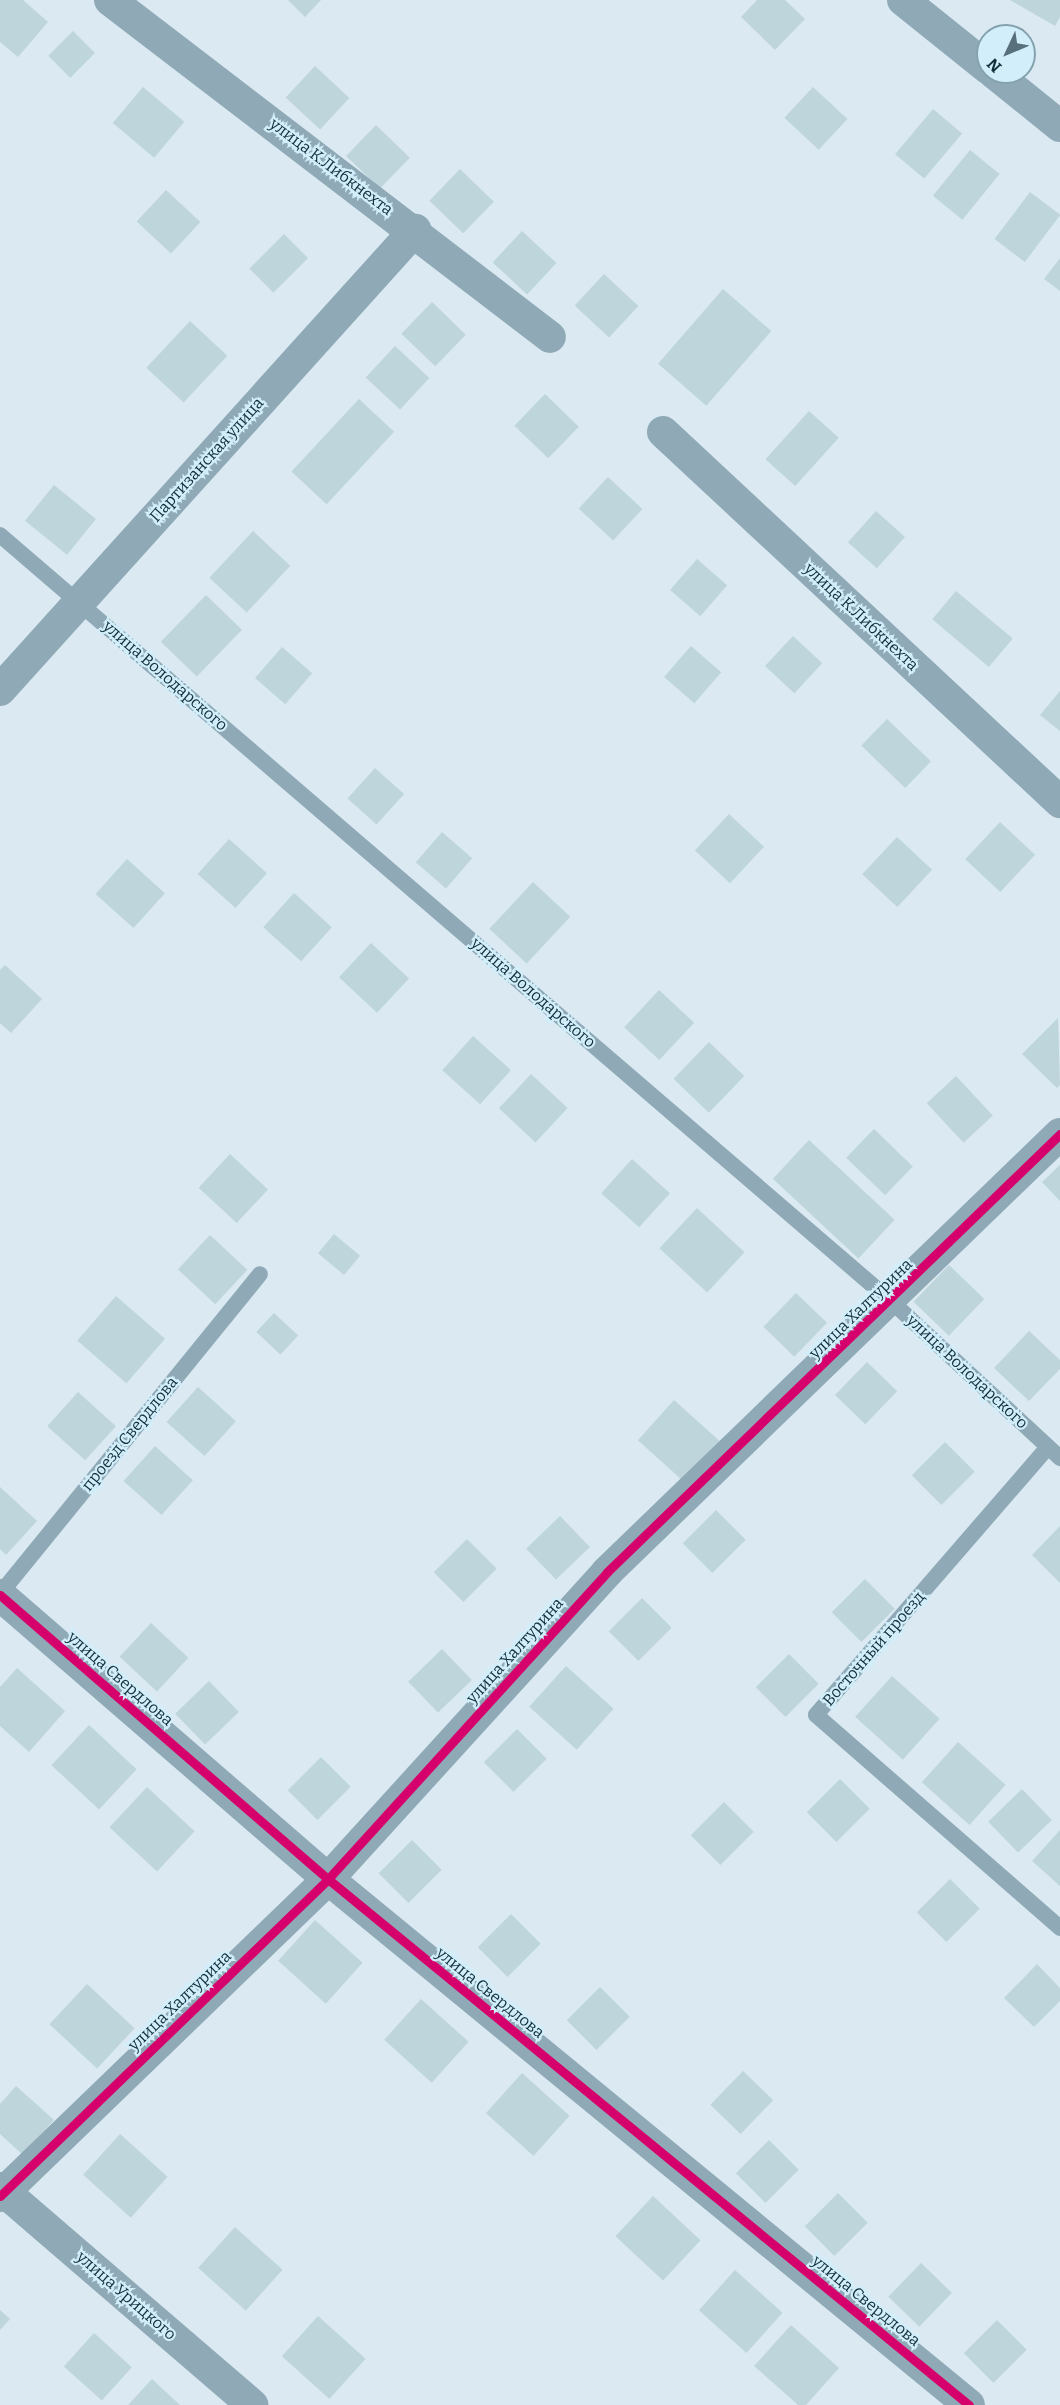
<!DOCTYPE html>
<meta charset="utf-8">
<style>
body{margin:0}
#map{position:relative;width:1060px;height:2405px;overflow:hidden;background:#dbeaf2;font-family:Bitter,serif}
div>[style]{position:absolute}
.building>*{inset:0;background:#bed5db;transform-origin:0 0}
.service>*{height:16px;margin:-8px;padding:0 8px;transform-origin:8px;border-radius:8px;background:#8faab6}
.minor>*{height:32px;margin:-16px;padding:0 16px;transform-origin:16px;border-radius:16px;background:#8faab6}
.cycleway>*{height:9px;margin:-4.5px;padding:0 4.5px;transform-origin:4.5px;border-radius:4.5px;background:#d6006c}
span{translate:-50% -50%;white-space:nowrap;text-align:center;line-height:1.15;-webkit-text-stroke:4.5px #d2eefb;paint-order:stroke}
.street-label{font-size:16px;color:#102f3b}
.north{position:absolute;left:976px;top:24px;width:60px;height:60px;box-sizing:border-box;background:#d2eefb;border:2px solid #84a2ae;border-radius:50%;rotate:226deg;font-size:16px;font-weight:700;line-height:24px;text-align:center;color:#102f3b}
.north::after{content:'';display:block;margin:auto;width:21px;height:27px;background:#57707b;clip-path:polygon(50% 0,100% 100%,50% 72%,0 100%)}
</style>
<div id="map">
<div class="building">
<div style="clip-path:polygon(0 0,23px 0,48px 22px,18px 57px,0 42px)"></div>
<div style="clip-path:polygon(288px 0,321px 0,305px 17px)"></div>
<div style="clip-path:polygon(757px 0,785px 0,805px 19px,775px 50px,741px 17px)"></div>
<div style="clip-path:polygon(1010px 0,1060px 0,1060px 17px,1055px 26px)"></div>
<div style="left:73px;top:31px;width:31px;height:35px;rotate:45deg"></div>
<div style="left:315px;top:66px;width:47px;height:43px;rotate:43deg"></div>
<div style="left:143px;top:87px;width:54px;height:47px;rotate:40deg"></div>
<div style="left:813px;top:87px;width:47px;height:42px;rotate:43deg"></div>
<div style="left:933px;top:109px;width:38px;height:59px;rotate:40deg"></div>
<div style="left:376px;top:125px;width:47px;height:43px;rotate:44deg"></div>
<div style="left:970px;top:150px;width:38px;height:59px;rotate:39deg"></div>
<div style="left:460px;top:169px;width:47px;height:44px;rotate:44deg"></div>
<div style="left:166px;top:190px;width:47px;height:43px;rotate:43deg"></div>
<div style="left:1030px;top:192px;width:38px;height:59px;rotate:37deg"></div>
<div style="left:522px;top:231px;width:47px;height:43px;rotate:43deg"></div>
<div style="left:284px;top:234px;width:34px;height:49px;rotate:45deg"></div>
<div style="clip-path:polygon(1060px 258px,1060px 291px,1044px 279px)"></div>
<div style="left:604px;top:274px;width:47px;height:43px;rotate:43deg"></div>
<div style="left:723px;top:289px;width:64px;height:99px;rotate:41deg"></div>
<div style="left:432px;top:302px;width:47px;height:44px;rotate:44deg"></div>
<div style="left:190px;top:321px;width:51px;height:64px;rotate:43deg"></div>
<div style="left:395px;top:346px;width:47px;height:43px;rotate:43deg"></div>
<div style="left:545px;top:394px;width:47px;height:44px;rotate:44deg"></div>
<div style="left:359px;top:399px;width:48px;height:99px;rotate:43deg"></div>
<div style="left:809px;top:411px;width:40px;height:65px;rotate:42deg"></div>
<div style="left:608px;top:477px;width:47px;height:43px;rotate:43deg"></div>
<div style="left:54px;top:485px;width:54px;height:46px;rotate:39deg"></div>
<div style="left:876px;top:511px;width:39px;height:42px;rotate:42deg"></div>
<div style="left:253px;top:531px;width:51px;height:64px;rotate:43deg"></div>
<div style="left:697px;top:559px;width:40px;height:41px;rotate:41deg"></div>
<div style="left:956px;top:591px;width:74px;height:37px;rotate:40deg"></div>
<div style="left:206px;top:595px;width:50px;height:65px;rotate:44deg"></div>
<div style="left:793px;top:636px;width:40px;height:41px;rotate:43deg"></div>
<div style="left:691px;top:646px;width:40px;height:41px;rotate:41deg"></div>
<div style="left:282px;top:647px;width:40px;height:41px;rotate:41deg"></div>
<div style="clip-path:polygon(1060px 691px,1060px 731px,1040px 715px)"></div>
<div style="left:887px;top:719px;width:61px;height:37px;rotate:44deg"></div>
<div style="left:375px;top:768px;width:39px;height:41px;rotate:42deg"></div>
<div style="left:729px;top:814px;width:48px;height:50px;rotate:43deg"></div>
<div style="left:1000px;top:822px;width:48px;height:51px;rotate:43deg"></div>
<div style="left:442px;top:832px;width:40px;height:40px;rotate:41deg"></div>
<div style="left:897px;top:837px;width:48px;height:51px;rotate:43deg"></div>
<div style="left:229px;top:839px;width:51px;height:47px;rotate:42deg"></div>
<div style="left:127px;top:859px;width:51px;height:47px;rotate:42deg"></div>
<div style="left:533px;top:882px;width:51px;height:64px;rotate:43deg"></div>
<div style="left:294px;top:893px;width:51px;height:46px;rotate:42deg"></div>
<div style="left:371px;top:943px;width:52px;height:47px;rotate:43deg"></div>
<div style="clip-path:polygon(5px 965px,42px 999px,11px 1033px,0 1023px,0 970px)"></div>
<div style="left:659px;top:990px;width:48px;height:51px;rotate:43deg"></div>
<div style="clip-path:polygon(1058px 1018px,1060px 1085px,1057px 1088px,1022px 1054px)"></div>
<div style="left:473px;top:1036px;width:51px;height:46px;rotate:42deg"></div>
<div style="left:709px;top:1042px;width:49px;height:51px;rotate:44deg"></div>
<div style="left:531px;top:1074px;width:50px;height:47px;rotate:43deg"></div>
<div style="left:956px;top:1076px;width:54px;height:40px;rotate:47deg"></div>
<div style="left:874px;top:1129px;width:54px;height:40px;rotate:44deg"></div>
<div style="left:809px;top:1140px;width:117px;height:53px;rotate:43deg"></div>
<div style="left:230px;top:1154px;width:52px;height:46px;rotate:43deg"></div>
<div style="left:632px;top:1159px;width:51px;height:46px;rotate:42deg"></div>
<div style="clip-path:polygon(1060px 1165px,1060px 1201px,1042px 1182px)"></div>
<div style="left:697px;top:1208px;width:65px;height:55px;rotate:43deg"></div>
<div style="left:334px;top:1234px;width:34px;height:25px;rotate:40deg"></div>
<div style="left:210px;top:1235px;width:51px;height:47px;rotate:43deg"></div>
<div style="left:949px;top:1265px;width:49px;height:51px;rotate:44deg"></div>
<div style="left:796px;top:1293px;width:43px;height:47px;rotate:44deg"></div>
<div style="left:116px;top:1296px;width:65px;height:59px;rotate:41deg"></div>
<div style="left:274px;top:1313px;width:33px;height:26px;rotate:43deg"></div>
<div style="clip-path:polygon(1029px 1331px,1060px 1360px,1060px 1369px,1029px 1401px,994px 1368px)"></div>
<div style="left:867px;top:1362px;width:42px;height:46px;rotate:44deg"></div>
<div style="left:198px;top:1387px;width:51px;height:47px;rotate:42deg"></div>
<div style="left:78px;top:1392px;width:51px;height:46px;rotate:42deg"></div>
<div style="left:674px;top:1400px;width:64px;height:54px;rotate:42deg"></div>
<div style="left:945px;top:1442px;width:42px;height:47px;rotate:45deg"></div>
<div style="left:155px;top:1446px;width:51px;height:47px;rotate:42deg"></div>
<div style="clip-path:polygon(0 1487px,37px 1521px,6px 1555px,0 1549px)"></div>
<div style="left:716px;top:1510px;width:42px;height:47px;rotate:45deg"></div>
<div style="left:560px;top:1516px;width:43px;height:47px;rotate:46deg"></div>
<div style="clip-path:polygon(1060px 1526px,1060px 1583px,1032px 1555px)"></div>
<div style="left:467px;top:1539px;width:42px;height:47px;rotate:45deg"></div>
<div style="left:865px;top:1579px;width:42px;height:47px;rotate:45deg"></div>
<div style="left:642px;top:1598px;width:42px;height:47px;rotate:45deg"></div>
<div style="left:151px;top:1623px;width:51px;height:46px;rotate:43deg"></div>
<div style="left:442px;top:1649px;width:43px;height:47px;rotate:46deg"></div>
<div style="left:789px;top:1654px;width:42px;height:47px;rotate:45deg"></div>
<div style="left:566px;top:1666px;width:64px;height:55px;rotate:42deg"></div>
<div style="clip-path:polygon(17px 1668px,65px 1711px,29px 1752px,0 1726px,0 1687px)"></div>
<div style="left:892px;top:1676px;width:64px;height:55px;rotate:42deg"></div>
<div style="left:209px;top:1681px;width:43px;height:47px;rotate:46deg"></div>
<div style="left:89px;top:1725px;width:65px;height:55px;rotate:43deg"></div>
<div style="left:517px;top:1729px;width:42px;height:47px;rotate:45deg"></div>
<div style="left:958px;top:1742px;width:64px;height:54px;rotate:42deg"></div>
<div style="left:321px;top:1757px;width:42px;height:47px;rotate:45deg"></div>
<div style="left:840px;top:1779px;width:42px;height:47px;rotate:45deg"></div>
<div style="left:147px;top:1787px;width:65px;height:55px;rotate:43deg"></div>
<div style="left:1022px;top:1789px;width:43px;height:47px;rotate:46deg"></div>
<div style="left:724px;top:1802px;width:42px;height:47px;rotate:45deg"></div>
<div style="clip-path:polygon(1060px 1830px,1060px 1886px,1032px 1861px)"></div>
<div style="left:412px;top:1840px;width:42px;height:47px;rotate:45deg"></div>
<div style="left:950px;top:1879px;width:42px;height:47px;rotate:45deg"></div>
<div style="left:511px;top:1914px;width:42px;height:47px;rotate:45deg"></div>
<div style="left:315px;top:1920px;width:64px;height:55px;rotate:42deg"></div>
<div style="clip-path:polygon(1037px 1964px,1060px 1988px,1060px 2001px,1034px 2027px,1004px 1998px)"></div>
<div style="left:87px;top:1984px;width:65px;height:55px;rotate:43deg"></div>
<div style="left:600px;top:1987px;width:42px;height:47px;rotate:45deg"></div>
<div style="left:421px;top:1999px;width:64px;height:55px;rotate:42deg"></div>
<div style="left:743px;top:2071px;width:42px;height:47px;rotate:44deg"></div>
<div style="left:522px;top:2073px;width:64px;height:54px;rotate:42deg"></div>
<div style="clip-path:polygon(16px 2086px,54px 2120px,23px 2155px,0 2134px,0 2104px)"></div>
<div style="left:120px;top:2134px;width:64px;height:55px;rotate:42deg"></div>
<div style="left:769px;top:2140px;width:42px;height:47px;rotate:45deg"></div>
<div style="left:838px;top:2193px;width:42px;height:47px;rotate:45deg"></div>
<div style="left:653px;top:2196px;width:65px;height:55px;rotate:43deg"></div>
<div style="left:235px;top:2227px;width:64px;height:55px;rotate:42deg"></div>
<div style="left:921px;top:2263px;width:43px;height:47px;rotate:44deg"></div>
<div style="left:735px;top:2270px;width:64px;height:54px;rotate:42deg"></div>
<div style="clip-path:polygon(0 2310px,10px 2319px,0 2330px)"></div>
<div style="left:318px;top:2316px;width:64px;height:54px;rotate:42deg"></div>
<div style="left:997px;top:2320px;width:42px;height:47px;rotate:45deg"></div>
<div style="clip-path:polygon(791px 2325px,839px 2368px,806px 2405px,798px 2405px,754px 2366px)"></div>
<div style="left:94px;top:2333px;width:51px;height:45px;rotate:42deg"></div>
<div style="clip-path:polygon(152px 2379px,180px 2405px,128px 2405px)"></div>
</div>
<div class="service">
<div style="left:0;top:535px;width:1175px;rotate:40.69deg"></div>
<div style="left:891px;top:1301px;width:231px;rotate:42.9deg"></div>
<div style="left:1048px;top:1447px;width:354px;rotate:130.9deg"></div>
<div style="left:816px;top:1715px;width:324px;rotate:41.1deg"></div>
<div style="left:0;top:1594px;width:412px;rotate:-50.9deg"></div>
</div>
<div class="minor">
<div style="left:110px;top:0;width:554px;rotate:37.45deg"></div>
<div style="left:903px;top:0;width:109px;rotate:38.7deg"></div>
<div style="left:993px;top:72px;width:86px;rotate:38.9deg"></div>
<div style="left:663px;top:432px;width:543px;rotate:42.98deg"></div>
<div style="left:0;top:690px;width:620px;rotate:-47.94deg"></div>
<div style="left:0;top:1595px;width:434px;rotate:40.9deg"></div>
<div style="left:328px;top:1879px;width:829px;rotate:39.37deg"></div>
<div style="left:0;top:2188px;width:333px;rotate:40.7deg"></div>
<div style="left:0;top:2196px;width:456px;rotate:-44deg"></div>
<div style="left:328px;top:1879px;width:415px;rotate:-47.7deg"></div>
<div style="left:607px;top:1572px;width:630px;rotate:-44.04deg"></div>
</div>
<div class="cycleway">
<div style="left:0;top:1595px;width:434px;rotate:40.9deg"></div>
<div style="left:328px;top:1879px;width:829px;rotate:39.37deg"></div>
<div style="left:0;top:2196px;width:456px;rotate:-44deg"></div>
<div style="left:328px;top:1879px;width:415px;rotate:-47.7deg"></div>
<div style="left:607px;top:1572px;width:630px;rotate:-44.04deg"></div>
</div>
<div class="street-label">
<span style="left:331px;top:167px;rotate:37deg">улица К.Либкнехта</span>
<span style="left:207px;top:460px;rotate:-48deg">Партизанская улица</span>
<span style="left:861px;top:617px;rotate:43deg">улица К.Либкнехта</span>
<span style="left:165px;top:676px;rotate:41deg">улица Володарского</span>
<span style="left:533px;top:993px;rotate:41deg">улица Володарского</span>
<span style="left:861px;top:1309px;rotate:-44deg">улица Халтурина</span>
<span style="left:967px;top:1372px;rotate:43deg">улица Володарского</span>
<span style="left:130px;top:1434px;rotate:-51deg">проезд Свердлова</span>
<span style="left:874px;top:1649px;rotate:-49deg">Восточный проезд</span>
<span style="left:515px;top:1651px;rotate:-48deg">улица Халтурина</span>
<span style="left:120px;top:1679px;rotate:41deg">улица Свердлова</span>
<span style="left:490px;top:1993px;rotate:39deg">улица Свердлова</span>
<span style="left:180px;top:2001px;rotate:-44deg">улица Халтурина</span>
<span style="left:126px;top:2296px;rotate:41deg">улица Урицкого</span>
<span style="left:866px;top:2301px;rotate:39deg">улица Свердлова</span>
</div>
<div class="north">N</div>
</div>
